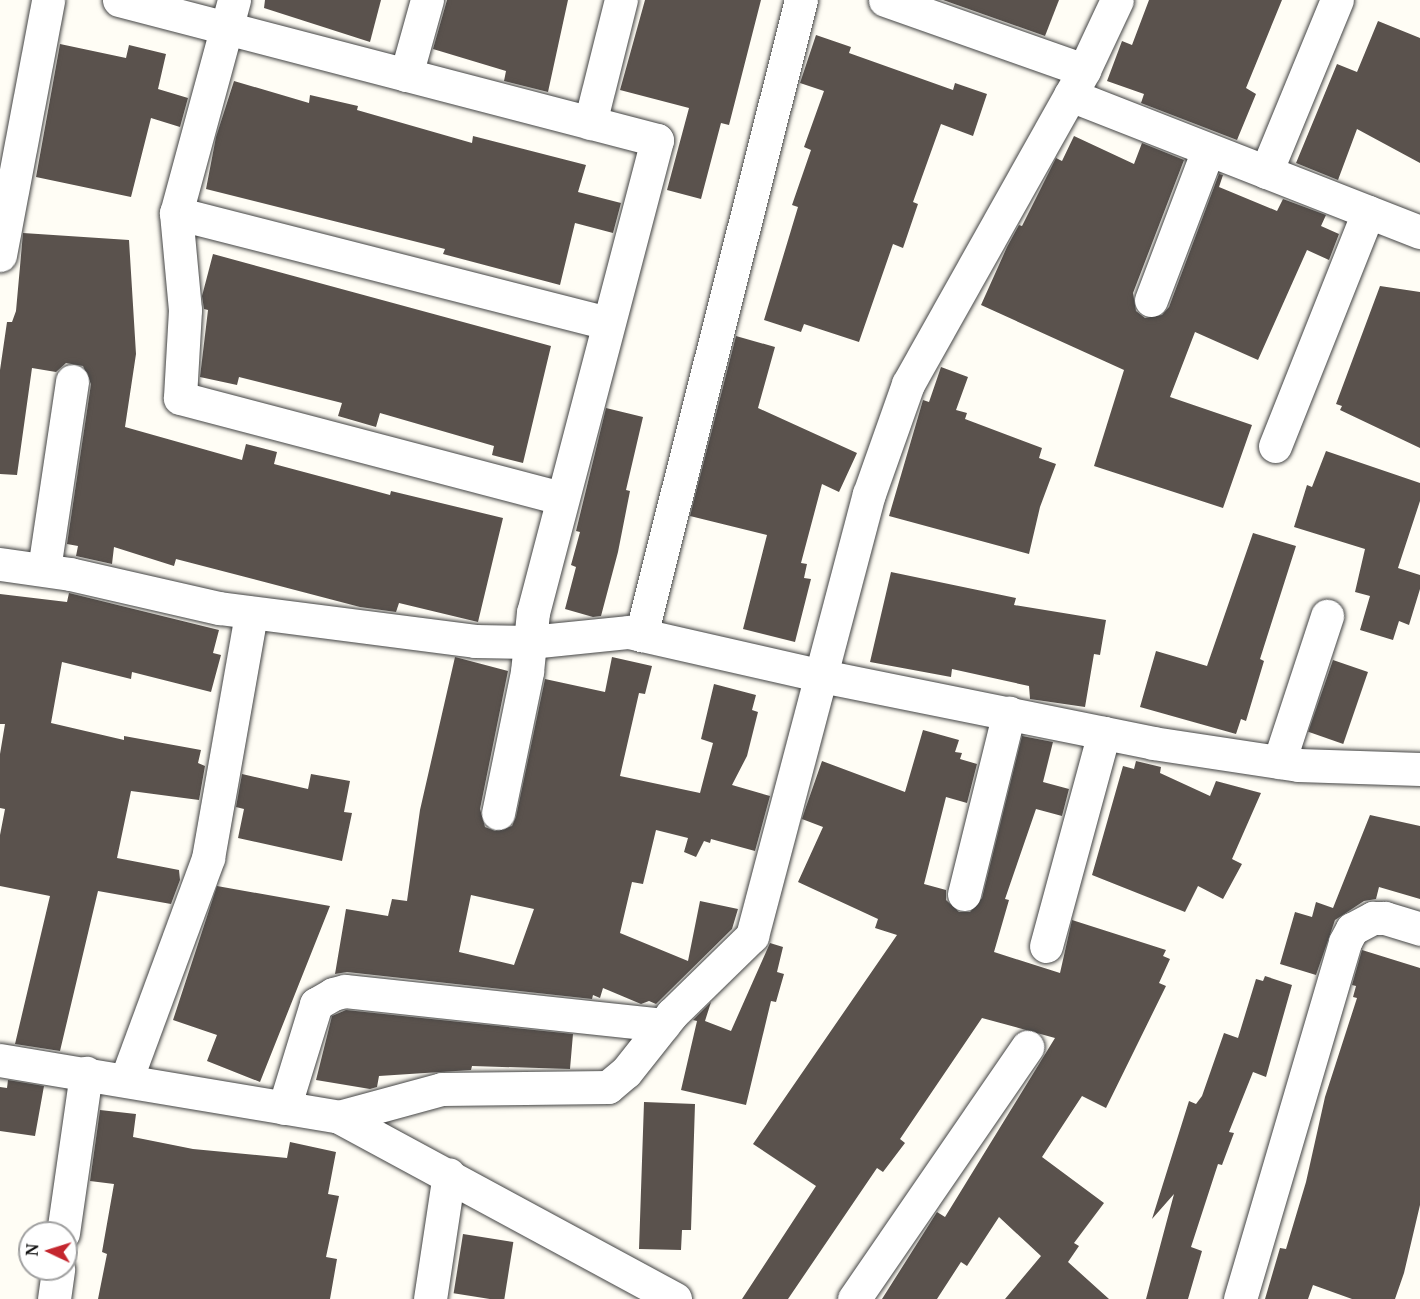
<!DOCTYPE html>
<style>
body{margin:0}
#map{position:relative;width:1420px;height:1299px;overflow:hidden;background:#fffdf5;font-family:"Noto Serif",serif}
div>[style]{position:absolute}
.building>*{inset:0;background:#5a524d;transform-origin:0 0}
.roads{filter:drop-shadow(0 0 2px #444) drop-shadow(0 0 2px #444)}
.minor>*{height:33px;margin:-16.5px;padding:0 16.5px;transform-origin:16.5px;border-radius:16.5px;background:#fff}
span{translate:-50% -50%;white-space:nowrap;text-align:center;line-height:1.15;-webkit-text-stroke:6px #fff;paint-order:stroke}
.north{position:absolute;left:18px;top:1221px;width:60px;height:60px;box-sizing:border-box;background:#fff;border:2px solid #a0a0a0;border-radius:50%;rotate:274deg;font-size:16px;font-weight:700;line-height:24px;text-align:center;color:#111}
.north::after{content:'';display:block;margin:auto;width:21px;height:27px;background:#c4262e;clip-path:polygon(50% 0,100% 100%,50% 72%,0 100%)}
</style>
<div id="map">
<div class="building">
<div style="clip-path:polygon(265px 0,381px 0,370px 42px,264px 8px)"></div>
<div style="clip-path:polygon(447px 0,568px 0,548px 92px,504px 81px,506px 71px,433px 49px)"></div>
<div style="clip-path:polygon(645px 0,761px 0,729px 125px,721px 123px,701px 199px,667px 190px,689px 108px,620px 90px)"></div>
<div style="clip-path:polygon(943px 0,1059px 0,1045px 36px)"></div>
<div style="clip-path:polygon(1149px 0,1282px 0,1246px 88px,1256px 94px,1237px 140px,1141px 103px,1144px 94px,1107px 81px,1122px 41px,1132px 45px)"></div>
<div style="clip-path:polygon(1378px 21px,1420px 38px,1420px 163px,1357px 129px,1338px 180px,1296px 163px,1337px 64px,1357px 72px)"></div>
<div style="clip-path:polygon(816px 35px,851px 47px,849px 53px,953px 90px,955px 83px,987px 94px,973px 136px,941px 124px,913px 202px,918px 204px,903px 248px,893px 244px,859px 342px,804px 324px,801px 332px,764px 320px,798px 207px,792px 205px,811px 150px,804px 147px,824px 91px,800px 83px)"></div>
<div style="clip-path:polygon(60px 44px,126px 58px,129px 45px,166px 54px,158px 89px,188px 98px,180px 127px,151px 118px,131px 197px,36px 177px)"></div>
<div style="clip-path:polygon(234px 81px,309px 103px,310px 95px,358px 106px,357px 110px,472px 143px,473px 136px,586px 165px,578px 192px,621px 203px,613px 233px,575px 223px,560px 285px,443px 254px,445px 249px,206px 189px,216px 137px)"></div>
<div style="clip-path:polygon(1074px 136px,1134px 164px,1142px 143px,1184px 160px,1133px 293px,1136px 311px,1145px 318px,1162px 315px,1169px 307px,1219px 174px,1223px 175px,1219px 187px,1277px 211px,1283px 199px,1326px 215px,1321px 226px,1339px 234px,1329px 260px,1307px 250px,1258px 360px,1195px 332px,1170px 397px,1252px 425px,1223px 508px,1094px 466px,1124px 370px,981px 305px,1007px 247px,1019px 225px,1022px 226px,1056px 158px,1062px 161px)"></div>
<div style="clip-path:polygon(23px 233px,129px 240px,136px 354px,125px 427px,242px 460px,246px 444px,277px 452px,274px 464px,390px 495px,391px 491px,503px 518px,478px 622px,399px 603px,396px 612px,360px 607px,176px 559px,174px 566px,114px 547px,112px 564px,76px 556px,78px 546px,67px 544px,91px 384px,83px 366px,66px 363px,56px 372px,32px 368px,17px 475px,0 474px,0 370px,7px 322px,12px 322px,16px 311px)"></div>
<div style="clip-path:polygon(213px 254px,551px 346px,523px 463px,492px 455px,494px 446px,380px 413px,376px 427px,338px 416px,342px 403px,239px 377px,237px 385px,200px 377px,208px 310px,204px 309px,202px 296px)"></div>
<div style="clip-path:polygon(1380px 286px,1420px 292px,1420px 448px,1340px 410px,1342px 406px,1336px 404px)"></div>
<div style="clip-path:polygon(736px 336px,775px 347px,758px 408px,857px 453px,839px 492px,822px 484px,801px 563px,807px 564px,804px 578px,811px 579px,795px 642px,743px 629px,767px 535px,690px 516px)"></div>
<div style="clip-path:polygon(941px 367px,968px 377px,956px 410px,967px 413px,965px 419px,1042px 448px,1039px 458px,1056px 464px,1040px 507px,1029px 554px,889px 516px,923px 400px,929px 402px)"></div>
<div style="clip-path:polygon(606px 408px,643px 417px,626px 490px,630px 491px,618px 552px,601px 616px,593px 617px,565px 609px,576px 567px,571px 565px,580px 532px,576px 531px)"></div>
<div style="clip-path:polygon(1326px 451px,1420px 483px,1420px 501px,1398px 568px,1420px 575px,1420px 589px,1409px 625px,1399px 621px,1393px 640px,1360px 630px,1370px 596px,1355px 592px,1365px 549px,1294px 527px,1307px 485px,1312px 487px)"></div>
<div style="clip-path:polygon(1253px 533px,1296px 546px,1260px 659px,1264px 661px,1246px 721px,1241px 719px,1236px 734px,1140px 707px,1156px 651px,1207px 666px)"></div>
<div style="clip-path:polygon(891px 572px,1016px 598px,1014px 605px,1106px 620px,1100px 655px,1094px 654px,1085px 707px,1030px 699px,1029px 686px,952px 669px,951px 677px,870px 662px)"></div>
<div style="clip-path:polygon(69px 593px,219px 630px,213px 653px,221px 655px,211px 692px,132px 672px,131px 679px,62px 662px,51px 723px,124px 740px,124px 736px,201px 750px,198px 763px,205px 766px,199px 800px,131px 791px,117px 858px,179px 870px,180px 880px,171px 904px,98px 891px,60px 1051px,15px 1044px,50px 896px,0 886px,0 835px,5px 809px,0 808px,0 754px,5px 724px,0 724px,0 594px,67px 602px)"></div>
<div style="clip-path:polygon(evenodd,455px 657px,508px 671px,480px 809px,485px 827px,495px 831px,512px 826px,516px 817px,545px 679px,605px 692px,612px 657px,652px 666px,645px 694px,639px 693px,620px 776px,700px 793px,713px 743px,701px 739px,714px 684px,756px 695px,752px 710px,758px 712px,747px 756px,732px 785px,770px 796px,755px 851px,711px 839px,710px 843px,704px 841px,696px 857px,684px 852px,688px 838px,656px 830px,643px 884px,632px 882px,620px 933px,688px 961px,700px 901px,738px 909px,732px 929px,656px 1004px,649px 1001px,641px 1004px,603px 988px,600px 998px,593px 995px,592px 999px,347px 972px,335px 974px,346px 909px,388px 916px,392px 899px,407px 901px,420px 810px,455px 657px,471px 895px,534px 909px,514px 965px,459px 952px,471px 895px)"></div>
<div style="left:1333px;top:660px;width:37px;height:76px;rotate:19deg"></div>
<div style="clip-path:polygon(923px 730px,959px 740px,955px 752px,962px 753px,960px 759px,977px 764px,967px 803px,946px 797px,924px 884px,946px 890px,946px 900px,959px 912px,970px 912px,982px 898px,1022px 736px,1053px 742px,1043px 782px,1069px 789px,1062px 816px,1036px 809px,1005px 899px,1009px 900px,994px 952px,1060px 973px,1072px 920px,1166px 950px,1163px 956px,1170px 959px,1159px 983px,1166px 986px,1106px 1108px,1082px 1096px,1042px 1157px,1104px 1203px,1074px 1243px,1079px 1246px,1068px 1262px,1109px 1299px,1005px 1299px,1041px 1256px,999px 1217px,967px 1266px,961px 1262px,937px 1299px,882px 1299px,937px 1212px,945px 1217px,1055px 1038px,982px 1018px,900px 1139px,905px 1143px,883px 1172px,877px 1168px,788px 1299px,742px 1299px,816px 1186px,753px 1144px,897px 935px,875px 928px,878px 919px,798px 882px,823px 827px,802px 819px,806px 807px,822px 761px,905px 792px)"></div>
<div style="clip-path:polygon(1136px 761px,1161px 767px,1160px 773px,1210px 796px,1216px 781px,1261px 793px,1232px 859px,1242px 864px,1223px 899px,1198px 886px,1185px 912px,1092px 875px,1123px 766px,1134px 769px)"></div>
<div style="clip-path:polygon(242px 774px,308px 789px,311px 774px,350px 781px,344px 812px,352px 813px,342px 861px,238px 838px,244px 809px,236px 807px)"></div>
<div style="clip-path:polygon(1370px 815px,1420px 826px,1420px 899px,1379px 887px,1376px 899px,1364px 901px,1335px 920px,1316px 975px,1280px 964px,1295px 912px,1312px 917px,1316px 902px,1333px 908px)"></div>
<div style="clip-path:polygon(217px 886px,330px 906px,260px 1082px,207px 1061px,217px 1035px,173px 1020px)"></div>
<div style="clip-path:polygon(770px 943px,783px 947px,777px 972px,784px 974px,776px 1002px,771px 1001px,746px 1105px,681px 1090px,697px 1021px,693px 1020px,711px 1002px,705px 1021px,731px 1031px)"></div>
<div style="clip-path:polygon(1362px 950px,1420px 968px,1420px 1205px,1404px 1273px,1395px 1299px,1352px 1299px,1313px 1285px,1308px 1299px,1265px 1299px,1280px 1248px,1286px 1249px,1306px 1182px,1325px 1097px,1357px 998px,1353px 997px,1356px 986px,1352px 985px)"></div>
<div style="clip-path:polygon(1265px 976px,1292px 985px,1266px 1077px,1253px 1072px,1229px 1132px,1234px 1133px,1222px 1165px,1218px 1164px,1191px 1247px,1202px 1251px,1188px 1299px,1146px 1299px,1174px 1194px,1152px 1219px,1189px 1101px,1196px 1104px,1202px 1096px,1224px 1033px,1238px 1038px,1256px 979px,1263px 981px)"></div>
<div style="clip-path:polygon(346px 1010px,573px 1034px,570px 1069px,472px 1066px,471px 1070px,379px 1076px,377px 1087px,370px 1089px,316px 1080px,332px 1016px)"></div>
<div style="clip-path:polygon(8px 1080px,44px 1086px,35px 1136px,0 1131px,0 1087px,7px 1088px)"></div>
<div style="clip-path:polygon(644px 1102px,695px 1104px,691px 1230px,682px 1230px,681px 1250px,639px 1249px)"></div>
<div style="clip-path:polygon(100px 1110px,136px 1114px,133px 1137px,193px 1149px,287px 1158px,290px 1142px,336px 1152px,328px 1194px,339px 1196px,326px 1257px,337px 1259px,330px 1299px,98px 1299px,107px 1254px,102px 1252px,114px 1184px,90px 1181px)"></div>
<div style="left:463px;top:1234px;width:51px;height:60px;rotate:9deg"></div>
</div>
<div class="roads">
<div class="minor">
<div style="left:119px;top:0;width:556px;rotate:14.59deg"></div>
<div style="left:657px;top:140px;width:488px;rotate:104.7deg"></div>
<div style="left:533px;top:612px;width:60px;rotate:95.7deg"></div>
<div style="left:527px;top:672px;width:144px;rotate:101.6deg"></div>
<div style="left:234px;top:0;width:221px;rotate:105.2deg"></div>
<div style="left:176px;top:213px;width:97px;rotate:84.7deg"></div>
<div style="left:185px;top:310px;width:88px;rotate:93.3deg"></div>
<div style="left:180px;top:398px;width:394px;rotate:14.7deg"></div>
<div style="left:885px;top:0;width:211px;rotate:19.4deg"></div>
<div style="left:406px;top:75px;width:78px;rotate:-74.4deg"></div>
<div style="left:1070px;top:95px;width:376px;rotate:21.4deg"></div>
<div style="left:590px;top:123px;width:127px;rotate:-75.9deg"></div>
<div style="left:1266px;top:172px;width:186px;rotate:-67.6deg"></div>
<div style="left:176px;top:213px;width:446px;rotate:14.3deg"></div>
<div style="left:0;top:255px;width:259px;rotate:-79.3deg"></div>
<div style="left:1151px;top:300px;width:160px;rotate:-69.2deg"></div>
<div style="left:1275px;top:446px;width:252px;rotate:-68.3deg"></div>
<div style="left:0;top:564px;width:71px;rotate:8.1deg"></div>
<div style="left:70px;top:574px;width:153px;rotate:12.9deg"></div>
<div style="left:219px;top:608px;width:258px;rotate:7.3deg"></div>
<div style="left:475px;top:641px;width:55px;rotate:1deg"></div>
<div style="left:530px;top:642px;width:100px;rotate:-5.8deg"></div>
<div style="left:629px;top:632px;width:198px;rotate:12.8deg"></div>
<div style="left:822px;top:676px;width:338px;rotate:11.4deg"></div>
<div style="left:1153px;top:743px;width:147px;rotate:8.6deg"></div>
<div style="left:1298px;top:765px;width:122px;rotate:1.9deg"></div>
<div style="left:44px;top:569px;width:190px;rotate:-81.5deg"></div>
<div style="left:641px;top:635px;width:655px;rotate:-75.86deg"></div>
<div style="left:1279px;top:762px;width:154px;rotate:-71.8deg"></div>
<div style="left:964px;top:894px;width:187px;rotate:-76.1deg"></div>
<div style="left:1046px;top:946px;width:221px;rotate:-74.8deg"></div>
<div style="left:0;top:1060px;width:344px;rotate:9.5deg"></div>
<div style="left:339px;top:1117px;width:382px;rotate:28.4deg"></div>
<div style="left:126px;top:1080px;width:237px;rotate:-69.7deg"></div>
<div style="left:208px;top:858px;width:249px;rotate:-80deg"></div>
<div style="left:284px;top:1108px;width:109px;rotate:-72.9deg"></div>
<div style="left:316px;top:1004px;width:20px;rotate:-30deg"></div>
<div style="left:333px;top:994px;width:12px;rotate:-14deg"></div>
<div style="left:345px;top:991px;width:320px;rotate:6.1deg"></div>
<div style="left:339px;top:1117px;width:107px;rotate:-15.2deg"></div>
<div style="left:442px;top:1089px;width:166px;rotate:-0.7deg"></div>
<div style="left:608px;top:1087px;width:23px;rotate:-40deg"></div>
<div style="left:626px;top:1072px;width:74px;rotate:-51.6deg"></div>
<div style="left:672px;top:1014px;width:112px;rotate:-44.3deg"></div>
<div style="left:752px;top:936px;width:457px;rotate:-75.2deg"></div>
<div style="left:869px;top:494px;width:117px;rotate:-70.5deg"></div>
<div style="left:908px;top:384px;width:360px;rotate:-60.7deg"></div>
<div style="left:1084px;top:70px;width:77px;rotate:-64.8deg"></div>
<div style="left:63px;top:1233px;width:162px;rotate:-81.8deg"></div>
<div style="left:54px;top:1299px;width:30px;rotate:-82deg"></div>
<div style="left:430px;top:1299px;width:126px;rotate:-81.4deg"></div>
<div style="left:854px;top:1299px;width:306px;rotate:-55.5deg"></div>
<div style="left:1240px;top:1299px;width:372px;rotate:-73.6deg"></div>
<div style="left:1345px;top:942px;width:15px;rotate:-62deg"></div>
<div style="left:1352px;top:929px;width:24px;rotate:-28deg"></div>
<div style="left:1373px;top:918px;width:12px"></div>
<div style="left:1385px;top:918px;width:37px;rotate:17deg"></div>
</div>
</div>
<div class="north">N</div>
</div>
